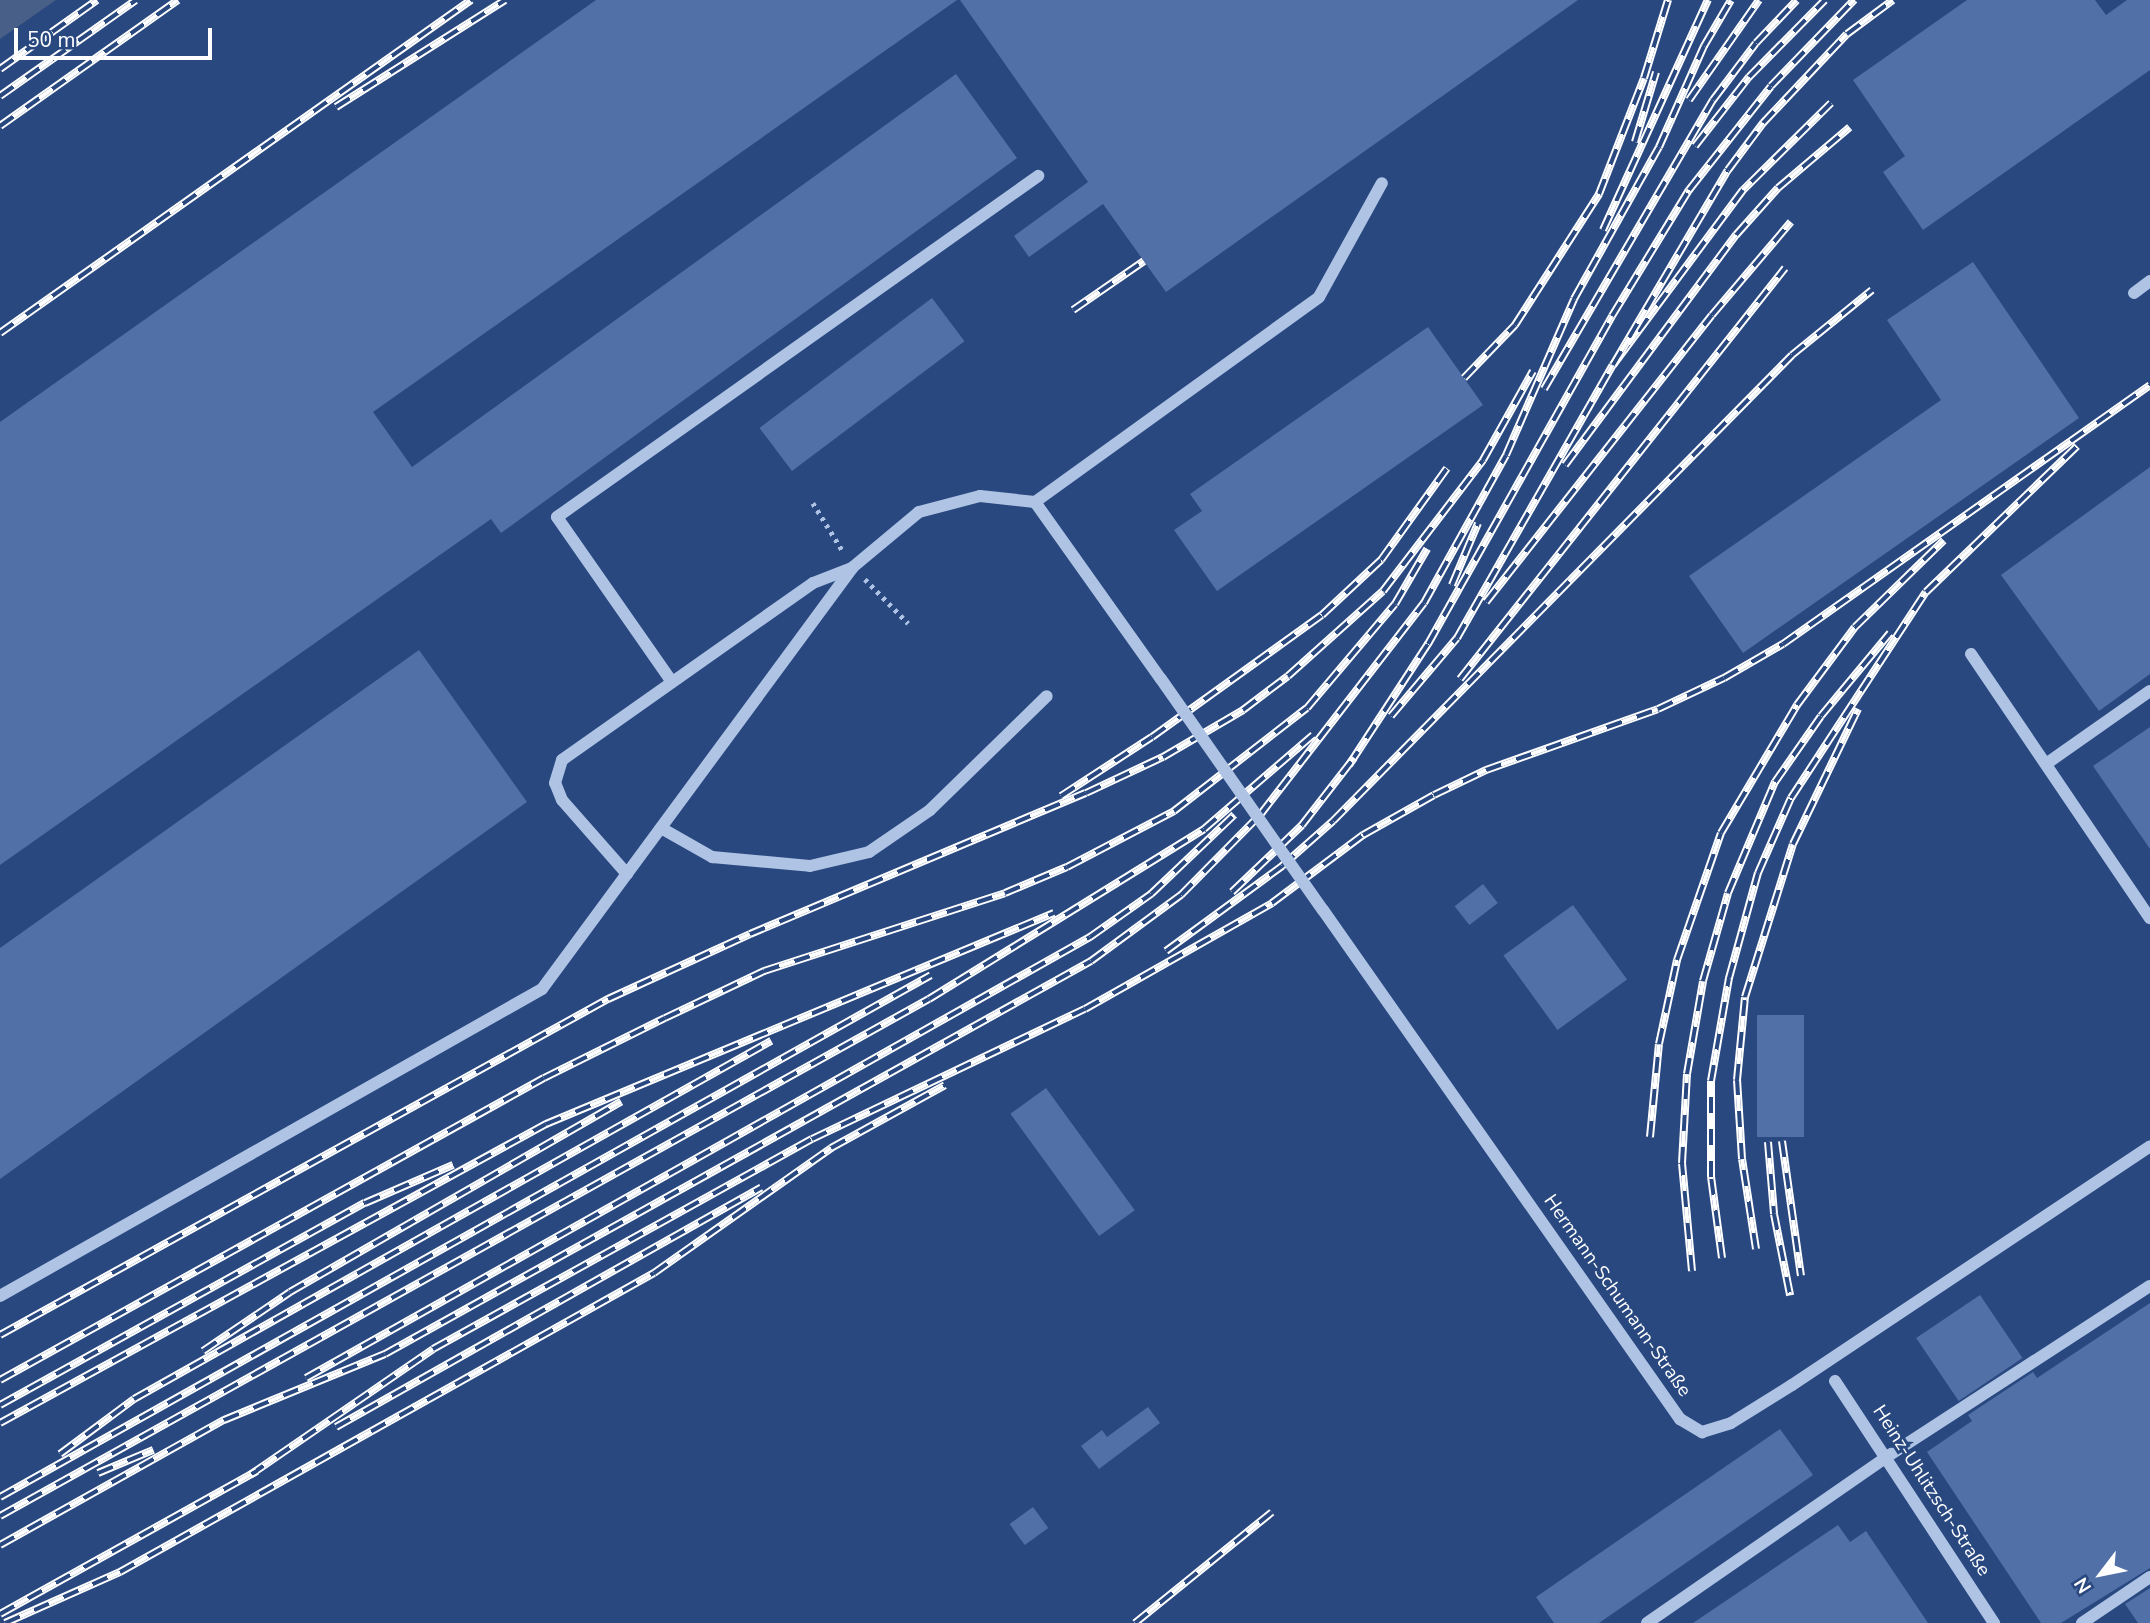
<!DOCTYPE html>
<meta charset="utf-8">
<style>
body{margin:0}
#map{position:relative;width:2150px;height:1623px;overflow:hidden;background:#28487f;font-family:"Nunito Sans",sans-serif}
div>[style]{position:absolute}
.water>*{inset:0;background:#485f87}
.building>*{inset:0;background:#5170a7;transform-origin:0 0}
.path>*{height:4.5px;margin-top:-2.25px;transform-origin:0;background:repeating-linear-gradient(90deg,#afc3e5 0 3.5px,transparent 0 8.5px)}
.minor>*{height:12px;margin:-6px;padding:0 6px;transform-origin:6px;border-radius:6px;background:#afc3e5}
.rail>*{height:8px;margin-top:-4px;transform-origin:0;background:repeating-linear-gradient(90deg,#28487f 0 16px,#fff 0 32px);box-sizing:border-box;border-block:2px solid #fff}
.minor-bridge>*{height:12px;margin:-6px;padding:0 6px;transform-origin:6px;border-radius:6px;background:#afc3e5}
span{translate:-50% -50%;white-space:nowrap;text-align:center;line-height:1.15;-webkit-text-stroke:6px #28487f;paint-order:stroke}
.street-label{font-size:19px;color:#fff}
.north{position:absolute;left:2066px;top:1539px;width:70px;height:70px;-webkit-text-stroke:5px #28487f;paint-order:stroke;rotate:238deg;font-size:19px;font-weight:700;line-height:28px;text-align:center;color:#fff}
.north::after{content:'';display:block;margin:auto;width:24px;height:32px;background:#fff;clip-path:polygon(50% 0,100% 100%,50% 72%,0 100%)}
.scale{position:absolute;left:14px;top:28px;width:198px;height:32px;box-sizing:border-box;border:4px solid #fff;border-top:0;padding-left:9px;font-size:21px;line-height:24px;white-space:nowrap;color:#fff;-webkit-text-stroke:5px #28487f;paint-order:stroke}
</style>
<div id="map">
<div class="water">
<div style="clip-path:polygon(0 0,56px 0,0 39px)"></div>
</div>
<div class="building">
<div style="clip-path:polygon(596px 0,957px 0,373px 412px,412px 467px,956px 74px,1017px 158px,501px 533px,491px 519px,0 865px,0 422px)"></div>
<div style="clip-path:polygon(960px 0,1578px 0,1166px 292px,1103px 204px,1029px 257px,1014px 236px,1088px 182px)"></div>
<div style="clip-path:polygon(1967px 0,2095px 0,2106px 15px,2127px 0,2150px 0,2150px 70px,1923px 230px,1883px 172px,1905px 156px,1853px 80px)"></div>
<div style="clip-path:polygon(1973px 262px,2079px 418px,1743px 653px,1689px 576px,1941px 400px,1887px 320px)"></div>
<div style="left:932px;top:298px;width:54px;height:216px;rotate:53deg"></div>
<div style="clip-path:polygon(1428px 327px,1483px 405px,1217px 591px,1174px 530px,1202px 511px,1190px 494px)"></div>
<div style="clip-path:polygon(2150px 467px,2150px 674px,2099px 711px,2001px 575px)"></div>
<div style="clip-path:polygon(419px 650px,527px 802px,0 1179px,0 948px)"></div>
<div style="clip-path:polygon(2150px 727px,2150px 849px,2093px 766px)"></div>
<div style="left:1483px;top:884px;width:24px;height:36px;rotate:52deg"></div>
<div style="left:1573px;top:905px;width:92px;height:86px;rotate:54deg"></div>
<div style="left:1804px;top:1015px;width:122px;height:47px;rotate:90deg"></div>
<div style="left:1046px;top:1088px;width:151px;height:44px;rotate:54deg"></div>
<div style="left:1980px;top:1295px;width:76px;height:77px;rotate:56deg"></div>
<div style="clip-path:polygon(2150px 1303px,2150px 1568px,2061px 1623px,2041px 1623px,1927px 1452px,1972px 1421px,1968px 1415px,2033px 1372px,2037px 1378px)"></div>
<div style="clip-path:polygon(1148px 1407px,1160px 1423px,1099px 1469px,1081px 1446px,1102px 1430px,1107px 1437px)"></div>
<div style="clip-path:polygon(1780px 1429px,1813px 1475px,1599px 1623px,1554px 1623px,1536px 1597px)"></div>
<div style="left:1033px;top:1507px;width:26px;height:29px;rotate:54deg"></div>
<div style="clip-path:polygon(1838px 1525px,1850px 1542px,1866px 1531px,1928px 1623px,1693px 1623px)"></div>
<div style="clip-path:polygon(2150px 1588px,2150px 1623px,2138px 1623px,2125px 1604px)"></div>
</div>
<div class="path">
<div style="left:813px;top:503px;width:59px;rotate:58.2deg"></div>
<div style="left:865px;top:579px;width:62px;rotate:45.7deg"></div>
</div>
<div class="minor">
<div style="left:2134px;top:293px;width:20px;rotate:-37deg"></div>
<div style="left:1035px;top:502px;width:350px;rotate:-35.8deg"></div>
<div style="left:1319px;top:297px;width:130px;rotate:-61.1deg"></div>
<div style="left:1971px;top:654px;width:319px;rotate:55.9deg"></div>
<div style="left:672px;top:682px;width:201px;rotate:-124.9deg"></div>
<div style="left:557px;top:517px;width:590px;rotate:-35.33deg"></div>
<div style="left:2046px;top:764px;width:127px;rotate:-35.1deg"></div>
<div style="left:661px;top:828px;width:59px;rotate:29.6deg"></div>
<div style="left:712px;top:857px;width:98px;rotate:5.2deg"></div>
<div style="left:810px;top:866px;width:61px;rotate:-13.3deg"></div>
<div style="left:869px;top:852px;width:74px;rotate:-34.5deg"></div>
<div style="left:930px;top:810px;width:163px;rotate:-44.3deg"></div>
<div style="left:627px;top:874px;width:98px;rotate:-131.3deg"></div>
<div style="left:562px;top:800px;width:18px;rotate:-112deg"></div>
<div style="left:555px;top:783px;width:24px;rotate:-73deg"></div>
<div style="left:562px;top:760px;width:307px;rotate:-35.2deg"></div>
<div style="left:813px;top:583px;width:42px;rotate:-21deg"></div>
<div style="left:1323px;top:910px;width:622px;rotate:54.96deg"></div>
<div style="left:1680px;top:1419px;width:26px;rotate:31deg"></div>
<div style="left:1702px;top:1432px;width:30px;rotate:-17deg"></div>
<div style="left:1731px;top:1423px;width:72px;rotate:-31.9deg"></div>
<div style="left:1792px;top:1385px;width:430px;rotate:-33.7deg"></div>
<div style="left:0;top:1296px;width:623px;rotate:-29.53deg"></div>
<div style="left:542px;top:989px;width:524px;rotate:-53.61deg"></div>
<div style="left:853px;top:567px;width:86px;rotate:-39.8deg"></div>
<div style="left:919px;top:512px;width:63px;rotate:-14.7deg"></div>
<div style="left:980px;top:496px;width:55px;rotate:6.2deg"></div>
<div style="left:1035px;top:502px;width:217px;rotate:54.6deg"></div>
<div style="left:1835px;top:1381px;width:290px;rotate:56.7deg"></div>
<div style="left:1647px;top:1623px;width:290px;rotate:-34.7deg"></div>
<div style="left:1885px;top:1458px;width:316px;rotate:-33deg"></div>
<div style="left:2082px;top:1623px;width:82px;rotate:-34.1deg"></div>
</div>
<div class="rail">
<div style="left:0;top:69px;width:119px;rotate:-35.4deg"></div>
<div style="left:0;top:96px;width:166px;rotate:-35.2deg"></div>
<div style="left:1689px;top:100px;width:122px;rotate:-55deg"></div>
<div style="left:1831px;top:103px;width:124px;rotate:135.3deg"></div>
<div style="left:1743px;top:190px;width:218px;rotate:126.6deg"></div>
<div style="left:1613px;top:365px;width:226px;rotate:-59.5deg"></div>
<div style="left:1728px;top:170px;width:59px;rotate:-53.3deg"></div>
<div style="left:1763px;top:123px;width:122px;rotate:-46.7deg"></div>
<div style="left:1847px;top:34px;width:57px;rotate:-36.5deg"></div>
<div style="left:336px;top:107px;width:200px;rotate:-32.3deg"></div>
<div style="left:0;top:126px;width:218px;rotate:-35.3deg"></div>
<div style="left:1635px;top:142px;width:73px;rotate:-73.3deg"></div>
<div style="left:1695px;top:146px;width:88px;rotate:-52deg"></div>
<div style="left:1749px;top:77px;width:108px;rotate:-45.4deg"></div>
<div style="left:1603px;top:230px;width:253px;rotate:-65.5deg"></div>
<div style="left:1073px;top:310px;width:86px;rotate:-34.6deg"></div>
<div style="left:0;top:333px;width:577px;rotate:-35.26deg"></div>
<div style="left:1464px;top:378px;width:74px;rotate:-46.1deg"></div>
<div style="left:1515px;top:325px;width:156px;rotate:-57.3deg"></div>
<div style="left:1599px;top:194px;width:124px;rotate:-68.8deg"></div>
<div style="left:1644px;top:78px;width:82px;rotate:-72.9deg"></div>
<div style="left:1544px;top:389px;width:335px;rotate:-59.7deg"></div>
<div style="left:1713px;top:100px;width:71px;rotate:-53deg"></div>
<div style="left:1756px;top:43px;width:59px;rotate:-46.4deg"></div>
<div style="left:1565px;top:465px;width:287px;rotate:-53.4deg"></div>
<div style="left:1736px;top:235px;width:63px;rotate:-48.2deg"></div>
<div style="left:1778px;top:188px;width:94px;rotate:-40.3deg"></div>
<div style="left:1452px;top:585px;width:67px;rotate:-67.2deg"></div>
<div style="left:1486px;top:602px;width:365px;rotate:-51.8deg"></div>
<div style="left:1712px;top:315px;width:122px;rotate:-49.7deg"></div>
<div style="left:1460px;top:679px;width:524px;rotate:-51.66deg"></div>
<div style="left:1391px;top:716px;width:102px;rotate:-49.8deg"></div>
<div style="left:1457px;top:638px;width:314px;rotate:-60.3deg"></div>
<div style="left:1349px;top:765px;width:145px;rotate:-56.9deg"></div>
<div style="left:1428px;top:644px;width:376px;rotate:-60.7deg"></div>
<div style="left:1612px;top:316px;width:148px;rotate:-58.6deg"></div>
<div style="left:1689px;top:190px;width:132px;rotate:-51.7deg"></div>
<div style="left:1771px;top:86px;width:120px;rotate:-46deg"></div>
<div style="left:1061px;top:796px;width:108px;rotate:-33deg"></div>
<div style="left:1152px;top:737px;width:209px;rotate:-35.7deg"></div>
<div style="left:1322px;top:615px;width:81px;rotate:-43deg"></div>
<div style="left:1381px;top:560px;width:113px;rotate:-54.3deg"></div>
<div style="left:1232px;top:892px;width:97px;rotate:-43.7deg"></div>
<div style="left:1302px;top:825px;width:85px;rotate:-52.2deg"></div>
<div style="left:1166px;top:951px;width:144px;rotate:-36.2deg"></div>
<div style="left:1282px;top:866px;width:68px;rotate:-41.4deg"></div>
<div style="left:1333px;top:821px;width:654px;rotate:-45.43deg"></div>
<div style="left:1792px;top:355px;width:103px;rotate:-39.1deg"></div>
<div style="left:1650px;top:1137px;width:93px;rotate:-84.5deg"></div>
<div style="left:1659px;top:1044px;width:86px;rotate:-77.9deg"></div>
<div style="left:1677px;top:960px;width:134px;rotate:-70.9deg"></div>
<div style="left:1721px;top:833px;width:149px;rotate:-59.3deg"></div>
<div style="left:1797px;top:705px;width:97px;rotate:-53.4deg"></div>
<div style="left:1855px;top:627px;width:124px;rotate:-44.3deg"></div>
<div style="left:1782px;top:1141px;width:136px;rotate:82deg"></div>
<div style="left:1768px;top:1142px;width:72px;rotate:85.2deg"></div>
<div style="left:1774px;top:1214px;width:83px;rotate:78.8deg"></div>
<div style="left:1756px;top:1249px;width:91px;rotate:-98.8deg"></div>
<div style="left:1742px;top:1159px;width:79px;rotate:-93.6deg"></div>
<div style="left:1737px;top:1080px;width:83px;rotate:-84.5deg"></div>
<div style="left:1745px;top:997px;width:160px;rotate:-72.6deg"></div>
<div style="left:1793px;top:844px;width:150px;rotate:-64.3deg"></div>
<div style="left:1722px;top:1258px;width:82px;rotate:-97.7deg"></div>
<div style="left:1711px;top:1177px;width:96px;rotate:-90deg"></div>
<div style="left:1711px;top:1081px;width:105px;rotate:-80.1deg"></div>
<div style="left:1729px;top:978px;width:109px;rotate:-74.6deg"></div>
<div style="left:1758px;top:873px;width:82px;rotate:-66.3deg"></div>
<div style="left:1791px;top:798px;width:246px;rotate:-56.8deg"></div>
<div style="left:1926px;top:592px;width:210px;rotate:-44deg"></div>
<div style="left:1692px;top:1271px;width:108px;rotate:-95.3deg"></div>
<div style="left:1682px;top:1163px;width:89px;rotate:-86.8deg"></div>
<div style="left:1687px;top:1074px;width:94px;rotate:-80.2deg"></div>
<div style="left:1703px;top:981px;width:91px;rotate:-74.1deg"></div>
<div style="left:1728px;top:893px;width:121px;rotate:-67.1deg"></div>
<div style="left:1775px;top:782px;width:80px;rotate:-55.1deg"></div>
<div style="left:1821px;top:716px;width:108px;rotate:-50.3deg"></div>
<div style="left:0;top:1335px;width:695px;rotate:-28.93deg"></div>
<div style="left:608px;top:999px;width:156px;rotate:-24.6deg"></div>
<div style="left:750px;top:934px;width:364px;rotate:-22.8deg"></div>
<div style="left:1086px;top:793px;width:85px;rotate:-25.1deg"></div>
<div style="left:1163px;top:757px;width:93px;rotate:-30.4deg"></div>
<div style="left:1243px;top:710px;width:56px;rotate:-37.1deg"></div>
<div style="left:1288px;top:676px;width:127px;rotate:-41.8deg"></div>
<div style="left:1383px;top:591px;width:165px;rotate:-52.6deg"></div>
<div style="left:1483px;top:460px;width:102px;rotate:-60.7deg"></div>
<div style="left:203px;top:1351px;width:105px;rotate:-34.1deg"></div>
<div style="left:290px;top:1292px;width:382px;rotate:-29.9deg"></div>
<div style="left:306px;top:1378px;width:900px;rotate:-29.36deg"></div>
<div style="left:1090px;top:937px;width:75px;rotate:-35.2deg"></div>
<div style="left:1151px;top:894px;width:115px;rotate:-43.6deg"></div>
<div style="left:0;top:1380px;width:622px;rotate:-29.04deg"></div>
<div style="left:544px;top:1078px;width:135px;rotate:-26.4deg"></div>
<div style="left:665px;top:1018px;width:110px;rotate:-25.4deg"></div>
<div style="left:764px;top:971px;width:253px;rotate:-17.9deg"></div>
<div style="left:1005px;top:893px;width:67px;rotate:-22.8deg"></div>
<div style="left:1067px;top:867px;width:121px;rotate:-27.6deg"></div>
<div style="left:1174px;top:811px;width:168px;rotate:-37.8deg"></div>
<div style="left:1307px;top:708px;width:136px;rotate:-49.8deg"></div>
<div style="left:1395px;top:604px;width:64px;rotate:-59.8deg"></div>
<div style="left:0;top:1405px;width:417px;rotate:-29deg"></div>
<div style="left:365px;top:1203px;width:96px;rotate:-23.4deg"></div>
<div style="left:0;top:1423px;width:623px;rotate:-28.71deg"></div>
<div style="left:546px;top:1124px;width:550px;rotate:-22.56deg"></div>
<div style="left:336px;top:1427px;width:488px;rotate:-29.4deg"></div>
<div style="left:60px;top:1454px;width:92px;rotate:-36.6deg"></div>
<div style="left:134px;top:1399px;width:731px;rotate:-29.34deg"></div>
<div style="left:98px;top:1473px;width:60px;rotate:-22.7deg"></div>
<div style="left:250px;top:1475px;width:222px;rotate:-34.5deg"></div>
<div style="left:433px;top:1349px;width:433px;rotate:-29deg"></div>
<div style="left:812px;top:1139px;width:302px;rotate:-25.5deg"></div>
<div style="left:1085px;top:1009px;width:215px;rotate:-29.5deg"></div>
<div style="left:1272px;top:903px;width:114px;rotate:-36.8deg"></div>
<div style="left:1363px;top:835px;width:81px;rotate:-29.4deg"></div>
<div style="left:1434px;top:795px;width:58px;rotate:-25.7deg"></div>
<div style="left:1486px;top:770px;width:182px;rotate:-19.5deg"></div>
<div style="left:1658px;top:709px;width:73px;rotate:-25.2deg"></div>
<div style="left:1724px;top:678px;width:68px;rotate:-30deg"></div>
<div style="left:1783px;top:644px;width:449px;rotate:-35.2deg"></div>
<div style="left:0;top:1497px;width:1067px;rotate:-29.28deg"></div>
<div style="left:0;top:1516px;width:1063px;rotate:-29.1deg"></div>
<div style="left:929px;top:999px;width:323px;rotate:-31.7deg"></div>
<div style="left:1204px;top:829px;width:144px;rotate:-40.8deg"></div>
<div style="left:0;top:1545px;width:257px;rotate:-29.2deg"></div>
<div style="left:224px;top:1420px;width:174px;rotate:-22.3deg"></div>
<div style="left:385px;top:1354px;width:808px;rotate:-29.1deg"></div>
<div style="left:1091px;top:961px;width:112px;rotate:-36.3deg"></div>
<div style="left:1181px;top:895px;width:112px;rotate:-45.4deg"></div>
<div style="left:1260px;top:815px;width:268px;rotate:-52.3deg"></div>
<div style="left:1424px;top:603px;width:169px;rotate:-61deg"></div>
<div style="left:1506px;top:455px;width:170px;rotate:-66.4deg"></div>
<div style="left:1574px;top:299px;width:174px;rotate:-60.8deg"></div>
<div style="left:1659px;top:147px;width:111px;rotate:-66deg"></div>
<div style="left:1704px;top:46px;width:53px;rotate:-59.6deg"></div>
<div style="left:0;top:1614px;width:294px;rotate:-29.1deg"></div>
<div style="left:5px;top:1623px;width:126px;rotate:-23.9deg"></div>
<div style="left:120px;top:1572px;width:612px;rotate:-29.25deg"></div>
<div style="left:654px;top:1273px;width:217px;rotate:-35.2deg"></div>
<div style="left:831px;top:1148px;width:130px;rotate:-28.9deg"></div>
<div style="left:1135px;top:1623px;width:176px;rotate:-39deg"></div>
</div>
<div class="minor-bridge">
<div style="left:1161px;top:679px;width:282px;rotate:55deg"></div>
</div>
<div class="street-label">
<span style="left:1617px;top:1296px;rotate:55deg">Hermann-Schumann-Straße</span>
<span style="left:1931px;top:1491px;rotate:57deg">Heinz-Uhlitzsch-Straße</span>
</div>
<div class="north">N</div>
<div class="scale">50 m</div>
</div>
